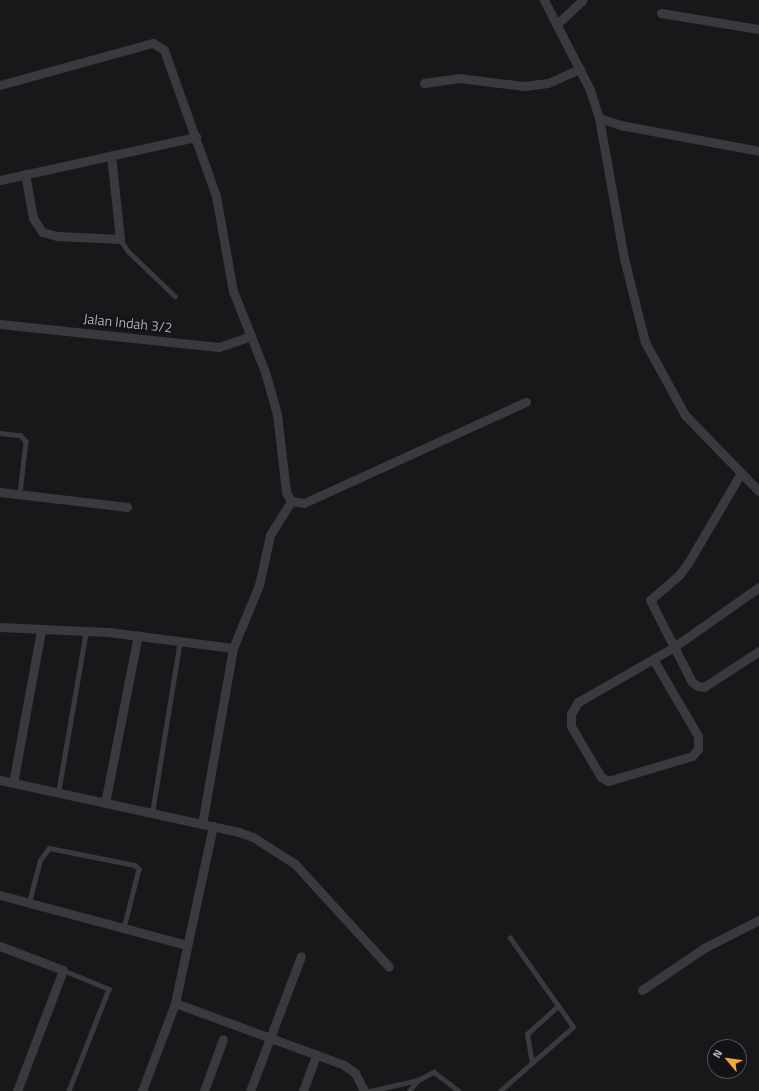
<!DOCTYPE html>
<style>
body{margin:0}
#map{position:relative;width:759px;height:1091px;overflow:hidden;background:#18181a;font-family:"Titillium Web",sans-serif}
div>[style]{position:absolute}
.lane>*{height:4.5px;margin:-2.25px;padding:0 2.25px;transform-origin:2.25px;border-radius:2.25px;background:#393a3e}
.street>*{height:9px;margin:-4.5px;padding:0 4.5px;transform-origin:4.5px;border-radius:4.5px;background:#393a3e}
span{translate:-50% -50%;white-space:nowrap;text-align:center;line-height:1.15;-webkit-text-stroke:3.5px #131315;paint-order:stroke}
.street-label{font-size:14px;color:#aaafb9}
.north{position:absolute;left:707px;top:1039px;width:40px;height:40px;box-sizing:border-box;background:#131315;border:1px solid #4f5157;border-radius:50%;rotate:299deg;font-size:11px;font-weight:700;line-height:16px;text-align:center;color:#aaafb9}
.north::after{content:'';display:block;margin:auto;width:14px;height:18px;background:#eda93c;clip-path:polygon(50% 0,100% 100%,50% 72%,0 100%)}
</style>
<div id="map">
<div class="lane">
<div style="left:120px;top:239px;width:14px;rotate:56deg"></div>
<div style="left:128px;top:251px;width:65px;rotate:43.8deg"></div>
<div style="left:0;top:433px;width:20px;rotate:6deg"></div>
<div style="left:20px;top:435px;width:8px;rotate:45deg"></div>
<div style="left:26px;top:441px;width:53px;rotate:96.5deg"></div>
<div style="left:58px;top:793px;width:164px;rotate:-80.2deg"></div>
<div style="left:152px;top:813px;width:174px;rotate:-80.8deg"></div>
<div style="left:29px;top:902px;width:43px;rotate:-75.3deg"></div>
<div style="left:40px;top:860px;width:15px;rotate:-53deg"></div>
<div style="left:49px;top:848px;width:88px;rotate:11.2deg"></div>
<div style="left:135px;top:865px;width:6px;rotate:45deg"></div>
<div style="left:139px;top:869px;width:61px;rotate:104.3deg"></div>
<div style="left:63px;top:970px;width:50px;rotate:22.4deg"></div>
<div style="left:109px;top:989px;width:110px;rotate:111.4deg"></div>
<div style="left:532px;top:1063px;width:29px;rotate:-100deg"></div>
<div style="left:527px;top:1034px;width:42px;rotate:-42.1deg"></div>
<div style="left:370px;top:1091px;width:49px;rotate:-12.9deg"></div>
<div style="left:409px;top:1091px;width:14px;rotate:-51deg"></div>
<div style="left:418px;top:1080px;width:18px;rotate:-27deg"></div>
<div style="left:434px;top:1072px;width:31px;rotate:37deg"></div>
<div style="left:500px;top:1091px;width:97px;rotate:-41.2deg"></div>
<div style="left:573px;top:1027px;width:109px;rotate:-125.3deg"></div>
</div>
<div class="street">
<div style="left:544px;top:0;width:101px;rotate:62.9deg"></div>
<div style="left:590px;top:90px;width:29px;rotate:72deg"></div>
<div style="left:599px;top:118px;width:142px;rotate:79.9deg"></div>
<div style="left:624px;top:258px;width:87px;rotate:76deg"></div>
<div style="left:645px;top:342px;width:83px;rotate:61.3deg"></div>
<div style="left:685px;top:415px;width:106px;rotate:45.8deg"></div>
<div style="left:661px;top:13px;width:99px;rotate:9.3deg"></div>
<div style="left:557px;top:24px;width:35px;rotate:-43deg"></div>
<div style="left:424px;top:83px;width:34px;rotate:-8deg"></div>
<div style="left:458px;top:78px;width:66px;rotate:6.9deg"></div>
<div style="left:524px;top:86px;width:24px;rotate:-7deg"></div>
<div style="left:548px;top:83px;width:35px;rotate:-24deg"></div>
<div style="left:0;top:85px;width:159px;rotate:-15.4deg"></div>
<div style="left:153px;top:43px;width:13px;rotate:32deg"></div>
<div style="left:164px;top:50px;width:155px;rotate:70.4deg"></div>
<div style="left:216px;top:196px;width:97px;rotate:79.9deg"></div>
<div style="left:233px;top:291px;width:87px;rotate:68.4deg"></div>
<div style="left:265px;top:372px;width:44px;rotate:74.1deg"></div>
<div style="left:277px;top:414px;width:79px;rotate:83.4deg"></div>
<div style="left:286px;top:492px;width:10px;rotate:61deg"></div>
<div style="left:291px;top:501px;width:13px;rotate:9deg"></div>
<div style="left:304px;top:503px;width:244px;rotate:-24.5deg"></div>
<div style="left:599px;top:118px;width:22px;rotate:18deg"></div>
<div style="left:620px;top:125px;width:141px;rotate:10.6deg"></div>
<div style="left:25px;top:174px;width:45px;rotate:79.7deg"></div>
<div style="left:33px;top:218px;width:17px;rotate:57deg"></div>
<div style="left:42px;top:232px;width:16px;rotate:15deg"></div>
<div style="left:57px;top:236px;width:63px;rotate:2.7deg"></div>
<div style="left:120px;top:239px;width:84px;rotate:-96.1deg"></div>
<div style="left:0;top:180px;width:201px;rotate:-12.4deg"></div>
<div style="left:0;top:324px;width:220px;rotate:6deg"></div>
<div style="left:219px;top:347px;width:34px;rotate:-19deg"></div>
<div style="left:741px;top:473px;width:104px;rotate:120.5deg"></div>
<div style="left:688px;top:563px;width:15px;rotate:127deg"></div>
<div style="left:679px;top:575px;width:38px;rotate:139deg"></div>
<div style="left:650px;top:600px;width:92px;rotate:62.9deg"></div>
<div style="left:692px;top:682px;width:7px;rotate:34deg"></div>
<div style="left:698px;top:686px;width:6px;rotate:9deg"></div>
<div style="left:704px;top:687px;width:66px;rotate:-33.2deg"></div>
<div style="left:0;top:492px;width:128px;rotate:6.7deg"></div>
<div style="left:0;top:627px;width:108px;rotate:2.7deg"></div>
<div style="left:108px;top:632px;width:126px;rotate:7.3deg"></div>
<div style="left:653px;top:659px;width:89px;rotate:59.7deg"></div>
<div style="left:698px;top:736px;width:13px;rotate:90deg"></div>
<div style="left:698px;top:749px;width:9px;rotate:131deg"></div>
<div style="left:692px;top:756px;width:88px;rotate:163.4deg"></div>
<div style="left:608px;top:781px;width:8px;rotate:-150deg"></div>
<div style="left:601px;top:777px;width:59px;rotate:-120.5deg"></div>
<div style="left:571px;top:726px;width:12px;rotate:-90deg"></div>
<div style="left:571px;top:714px;width:14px;rotate:-60deg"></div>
<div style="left:578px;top:702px;width:111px;rotate:-29.8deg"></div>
<div style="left:674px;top:647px;width:104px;rotate:-35.2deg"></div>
<div style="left:0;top:780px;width:245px;rotate:12.3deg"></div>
<div style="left:239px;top:832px;width:15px;rotate:20deg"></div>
<div style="left:253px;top:837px;width:50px;rotate:32.7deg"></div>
<div style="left:295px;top:864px;width:139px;rotate:47.6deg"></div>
<div style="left:13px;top:783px;width:156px;rotate:-79.6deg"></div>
<div style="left:105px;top:803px;width:171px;rotate:-78.9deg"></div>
<div style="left:202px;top:824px;width:179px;rotate:-80deg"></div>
<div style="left:233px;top:648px;width:68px;rotate:-67.6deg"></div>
<div style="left:259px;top:585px;width:51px;rotate:-77.6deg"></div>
<div style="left:270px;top:535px;width:40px;rotate:-58deg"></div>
<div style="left:0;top:895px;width:193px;rotate:15deg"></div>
<div style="left:0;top:946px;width:67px;rotate:20.9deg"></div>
<div style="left:63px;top:970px;width:129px;rotate:110.8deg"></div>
<div style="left:642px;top:990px;width:75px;rotate:-34.1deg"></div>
<div style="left:704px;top:948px;width:62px;rotate:-27deg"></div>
<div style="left:175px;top:1003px;width:180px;rotate:20.1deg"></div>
<div style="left:344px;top:1065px;width:14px;rotate:36deg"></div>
<div style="left:355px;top:1073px;width:20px;rotate:63deg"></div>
<div style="left:142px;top:1091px;width:94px;rotate:-69.4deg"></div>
<div style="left:175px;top:1003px;width:181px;rotate:-77.9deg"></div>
<div style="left:204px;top:1091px;width:55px;rotate:-69.9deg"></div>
<div style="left:250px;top:1091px;width:144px;rotate:-69.3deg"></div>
<div style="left:303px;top:1091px;width:38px;rotate:-70deg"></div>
</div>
<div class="street-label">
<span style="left:128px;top:323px;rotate:6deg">Jalan Indah 3/2</span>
</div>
<div class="north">N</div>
</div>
